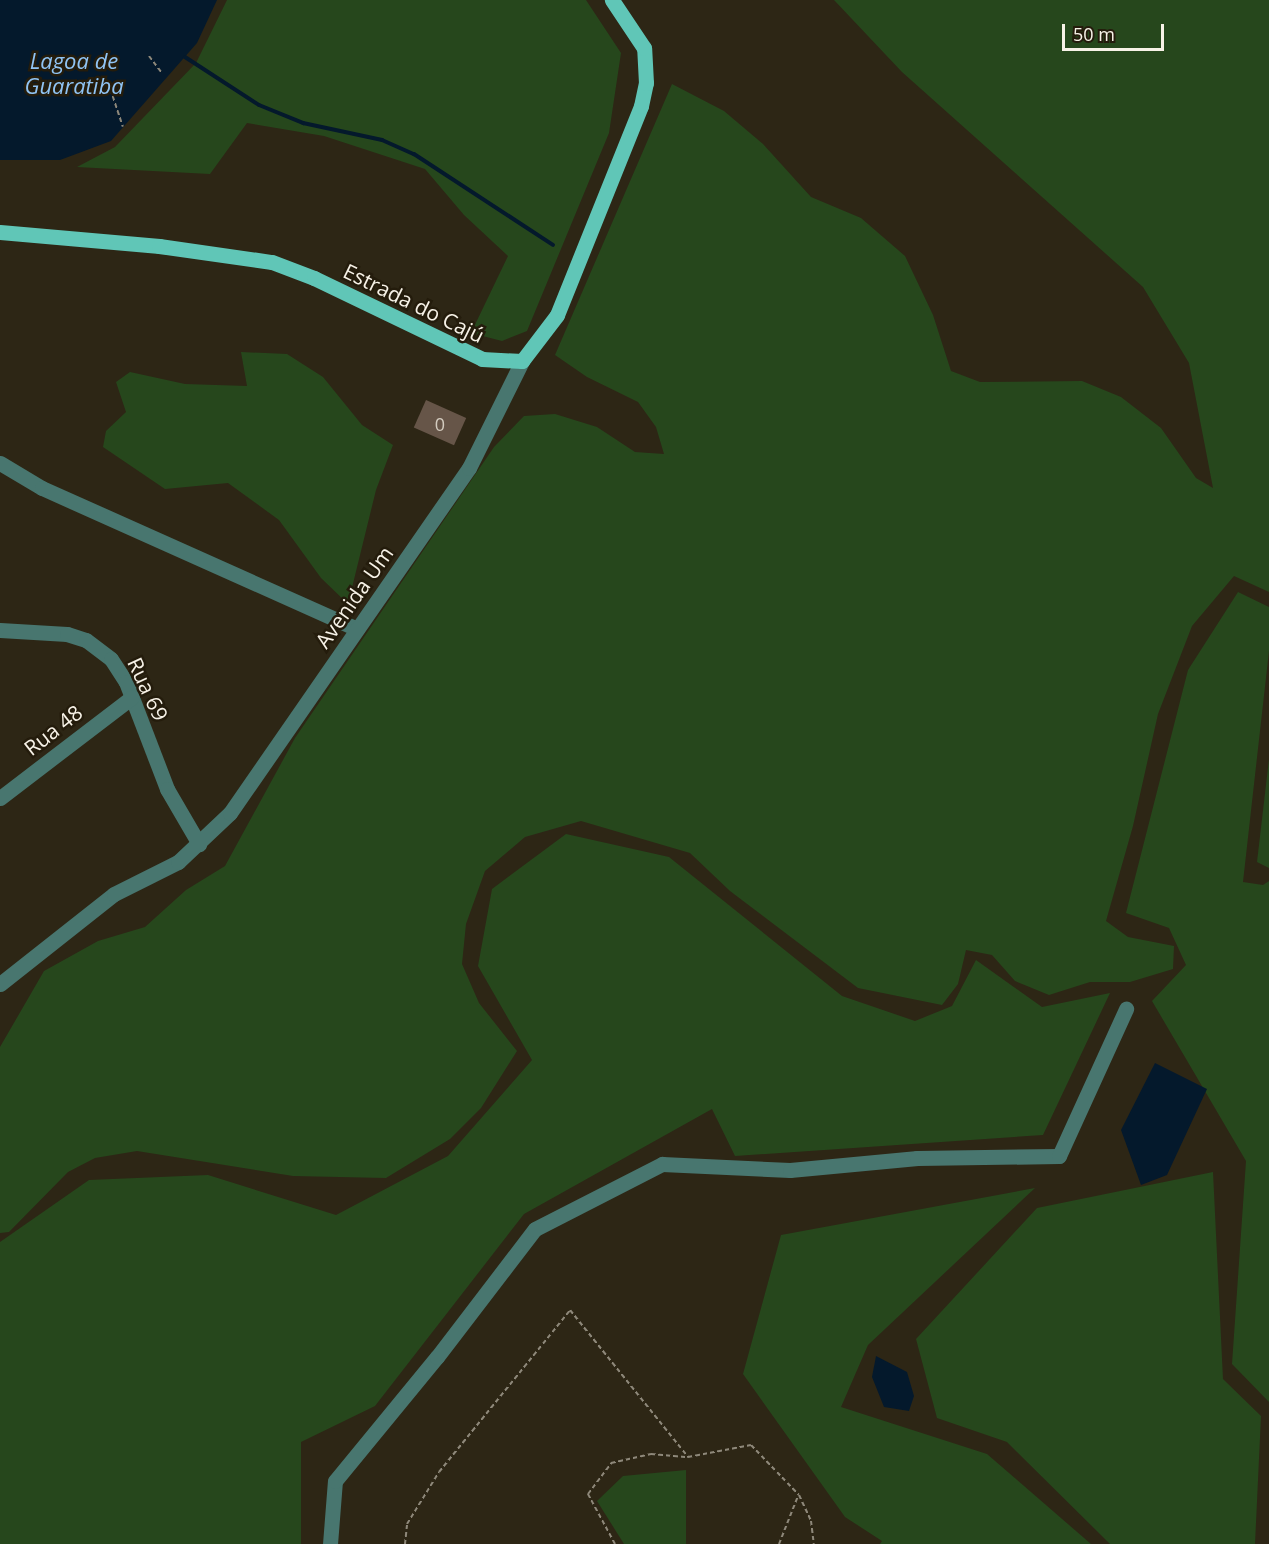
<!DOCTYPE html>
<meta charset="utf-8">
<style>
body{margin:0}
#map{position:relative;width:1269px;height:1544px;overflow:hidden;background:#2d2615;font-family:"Open Sans",sans-serif}
div>[style]{position:absolute}
.green>*{inset:0;background:#26471c}
.water>*{inset:0;background:#04192c}
.stream>*{height:4px;margin:-2px;padding:0 2px;transform-origin:2px;border-radius:2px;background:#04192c}
.building>*{inset:0;background:#665548;transform-origin:0 0}
.path>*{height:2px;margin-top:-1px;transform-origin:0;background:repeating-linear-gradient(90deg,#8e887a 0 4.5px,transparent 0 7.5px)}
.minor>*{height:15px;margin:-7.5px;padding:0 7.5px;transform-origin:7.5px;border-radius:7.5px;background:#48766f}
.major>*{height:15px;margin:-7.5px;padding:0 7.5px;transform-origin:7.5px;border-radius:7.5px;background:#60c6b7}
span{translate:-50% -50%;white-space:nowrap;text-align:center;line-height:1.15;-webkit-text-stroke:5px #241c0c;paint-order:stroke}
.number-label{font-size:18px;color:#d3cbbf}
.number-label span{-webkit-text-stroke-width:0}
.street-label{font-size:21px;color:#f7f2e7}
.water-label{font-size:22px;color:#90c4f4;font-style:italic}
.scale{position:absolute;left:1062px;top:24px;width:102px;height:27px;box-sizing:border-box;border:3px solid #f7f2e7;border-top:0;padding-left:8px;font-size:18px;line-height:21px;white-space:nowrap;color:#f7f2e7;-webkit-text-stroke:4px #241c0c;paint-order:stroke}
</style>
<div id="map">
<div class="green">
<div style="clip-path:polygon(227px 0,586px 0,621px 53px,609px 133px,527px 331px,502px 341px,471px 333px,508px 256px,464px 215px,425px 169px,324px 136px,247px 123px,210px 174px,77px 167px,115px 147px,196px 63px)"></div>
<div style="clip-path:polygon(834px 0,1269px 0,1269px 592px,1234px 576px,1192px 626px,1158px 714px,1133px 826px,1106px 921px,1128px 937px,1174px 946px,1173px 969px,1130px 982px,1090px 982px,1049px 995px,1015px 981px,992px 955px,966px 950px,958px 984px,942px 1005px,858px 988px,730px 891px,690px 853px,581px 821px,525px 837px,485px 871px,466px 924px,462px 964px,479px 1003px,517px 1051px,481px 1108px,450px 1139px,386px 1178px,293px 1176px,137px 1151px,95px 1158px,68px 1172px,9px 1232px,0 1233px,0 1047px,44px 971px,98px 941px,145px 927px,186px 890px,225px 866px,295px 738px,494px 447px,524px 416px,555px 414px,597px 427px,635px 452px,664px 454px,656px 427px,638px 402px,587px 377px,555px 355px,672px 84px,724px 111px,763px 144px,811px 197px,861px 218px,905px 256px,933px 315px,951px 371px,980px 382px,1082px 381px,1121px 397px,1161px 428px,1196px 478px,1213px 488px,1189px 363px,1143px 287px,902px 72px)"></div>
<div style="clip-path:polygon(241px 352px,287px 354px,323px 377px,362px 425px,393px 445px,376px 490px,348px 604px,321px 578px,279px 520px,228px 483px,165px 489px,103px 447px,106px 431px,126px 412px,116px 382px,130px 372px,185px 384px,247px 386px)"></div>
<div style="clip-path:polygon(1238px 592px,1269px 607px,1269px 651px,1243px 882px,1263px 885px,1269px 881px,1269px 1402px,1232px 1364px,1246px 1161px,1152px 1001px,1186px 965px,1169px 928px,1126px 913px,1188px 670px)"></div>
<div style="clip-path:polygon(1269px 759px,1269px 868px,1257px 862px)"></div>
<div style="clip-path:polygon(566px 834px,669px 857px,842px 996px,915px 1021px,952px 1006px,976px 960px,1042px 1007px,1110px 993px,1043px 1135px,735px 1156px,712px 1109px,524px 1214px,375px 1406px,301px 1442px,301px 1544px,0 1544px,0 1242px,89px 1180px,208px 1175px,336px 1215px,448px 1156px,532px 1060px,478px 966px,492px 889px)"></div>
<div style="clip-path:polygon(1213px 1172px,1223px 1379px,1261px 1416px,1255px 1544px,1110px 1544px,1007px 1442px,937px 1418px,916px 1339px,1037px 1208px)"></div>
<div style="clip-path:polygon(1035px 1188px,868px 1345px,841px 1407px,987px 1454px,1091px 1544px,880px 1544px,882px 1541px,845px 1517px,743px 1374px,781px 1235px)"></div>
<div style="clip-path:polygon(686px 1470px,686px 1544px,624px 1544px,597px 1501px,623px 1476px)"></div>
</div>
<div class="water">
<div style="clip-path:polygon(0 0,217px 0,197px 43px,111px 141px,60px 160px,0 160px)"></div>
<div style="clip-path:polygon(1155px 1063px,1207px 1089px,1167px 1175px,1141px 1185px,1121px 1130px)"></div>
<div style="clip-path:polygon(876px 1356px,907px 1372px,914px 1396px,909px 1411px,884px 1407px,872px 1377px)"></div>
</div>
<div class="stream">
<div style="left:185px;top:57px;width:88px;rotate:33deg"></div>
<div style="left:259px;top:105px;width:48px;rotate:22.2deg"></div>
<div style="left:303px;top:123px;width:81px;rotate:12.1deg"></div>
<div style="left:382px;top:140px;width:35px;rotate:24deg"></div>
<div style="left:414px;top:154px;width:166px;rotate:33.2deg"></div>
</div>
<div class="building">
<div style="left:426px;top:400px;width:44px;height:30px;rotate:24deg"></div>
</div>
<div class="path">
<div style="left:149px;top:56px;width:20px;rotate:53deg"></div>
<div style="left:108px;top:82px;width:47px;rotate:71.6deg"></div>
<div style="left:405px;top:1544px;width:20px;rotate:-84deg"></div>
<div style="left:407px;top:1524px;width:61px;rotate:-58.4deg"></div>
<div style="left:439px;top:1472px;width:208px;rotate:-51deg"></div>
<div style="left:570px;top:1310px;width:189px;rotate:51.2deg"></div>
<div style="left:615px;top:1544px;width:57px;rotate:-118.4deg"></div>
<div style="left:588px;top:1494px;width:39px;rotate:-53deg"></div>
<div style="left:611px;top:1463px;width:41px;rotate:-12.7deg"></div>
<div style="left:651px;top:1454px;width:37px;rotate:5deg"></div>
<div style="left:688px;top:1457px;width:64px;rotate:-10.8deg"></div>
<div style="left:751px;top:1445px;width:69px;rotate:46.2deg"></div>
<div style="left:799px;top:1495px;width:29px;rotate:65deg"></div>
<div style="left:811px;top:1521px;width:23px;rotate:83deg"></div>
<div style="left:779px;top:1544px;width:52px;rotate:-68.4deg"></div>
</div>
<div class="minor">
<div style="left:0;top:463px;width:49px;rotate:30.8deg"></div>
<div style="left:42px;top:488px;width:345px;rotate:24.1deg"></div>
<div style="left:0;top:630px;width:67px;rotate:3.4deg"></div>
<div style="left:67px;top:634px;width:20px;rotate:18deg"></div>
<div style="left:86px;top:640px;width:31px;rotate:37deg"></div>
<div style="left:111px;top:659px;width:27px;rotate:57deg"></div>
<div style="left:126px;top:682px;width:115px;rotate:69deg"></div>
<div style="left:167px;top:789px;width:64px;rotate:59.8deg"></div>
<div style="left:0;top:798px;width:166px;rotate:-37.4deg"></div>
<div style="left:0;top:984px;width:145px;rotate:-38.3deg"></div>
<div style="left:114px;top:894px;width:72px;rotate:-26.6deg"></div>
<div style="left:178px;top:862px;width:71px;rotate:-43.3deg"></div>
<div style="left:230px;top:813px;width:420px;rotate:-55.3deg"></div>
<div style="left:469px;top:468px;width:119px;rotate:-63.6deg"></div>
<div style="left:330px;top:1544px;width:63px;rotate:-85.5deg"></div>
<div style="left:335px;top:1481px;width:161px;rotate:-50.6deg"></div>
<div style="left:437px;top:1357px;width:161px;rotate:-52.6deg"></div>
<div style="left:535px;top:1229px;width:143px;rotate:-27.1deg"></div>
<div style="left:662px;top:1164px;width:128px;rotate:2.7deg"></div>
<div style="left:790px;top:1170px;width:128px;rotate:-5.4deg"></div>
<div style="left:917px;top:1158px;width:142px;rotate:-0.8deg"></div>
<div style="left:1059px;top:1156px;width:162px;rotate:-65.5deg"></div>
</div>
<div class="major">
<div style="left:0;top:232px;width:160px;rotate:5deg"></div>
<div style="left:159px;top:246px;width:114px;rotate:8.1deg"></div>
<div style="left:272px;top:262px;width:45px;rotate:20.9deg"></div>
<div style="left:314px;top:278px;width:187px;rotate:25.7deg"></div>
<div style="left:482px;top:359px;width:40px;rotate:2.9deg"></div>
<div style="left:522px;top:361px;width:58px;rotate:-52.7deg"></div>
<div style="left:557px;top:315px;width:225px;rotate:-68.1deg"></div>
<div style="left:641px;top:106px;width:24px;rotate:-78deg"></div>
<div style="left:646px;top:83px;width:35px;rotate:-93deg"></div>
<div style="left:644px;top:48px;width:58px;rotate:-123.7deg"></div>
</div>
<div class="number-label">
<span style="left:440px;top:424px">0</span>
</div>
<div class="street-label">
<span style="left:414px;top:303px;rotate:26deg">Estrada do Cajú</span>
<span style="left:354px;top:597px;rotate:-55deg">Avenida Um</span>
<span style="left:148px;top:689px;rotate:65deg">Rua 69</span>
<span style="left:53px;top:730px;rotate:-38deg">Rua 48</span>
</div>
<div class="water-label">
<span style="left:74px;top:73px">Lagoa de<br>Guaratiba</span>
</div>
<div class="scale">50 m</div>
</div>
